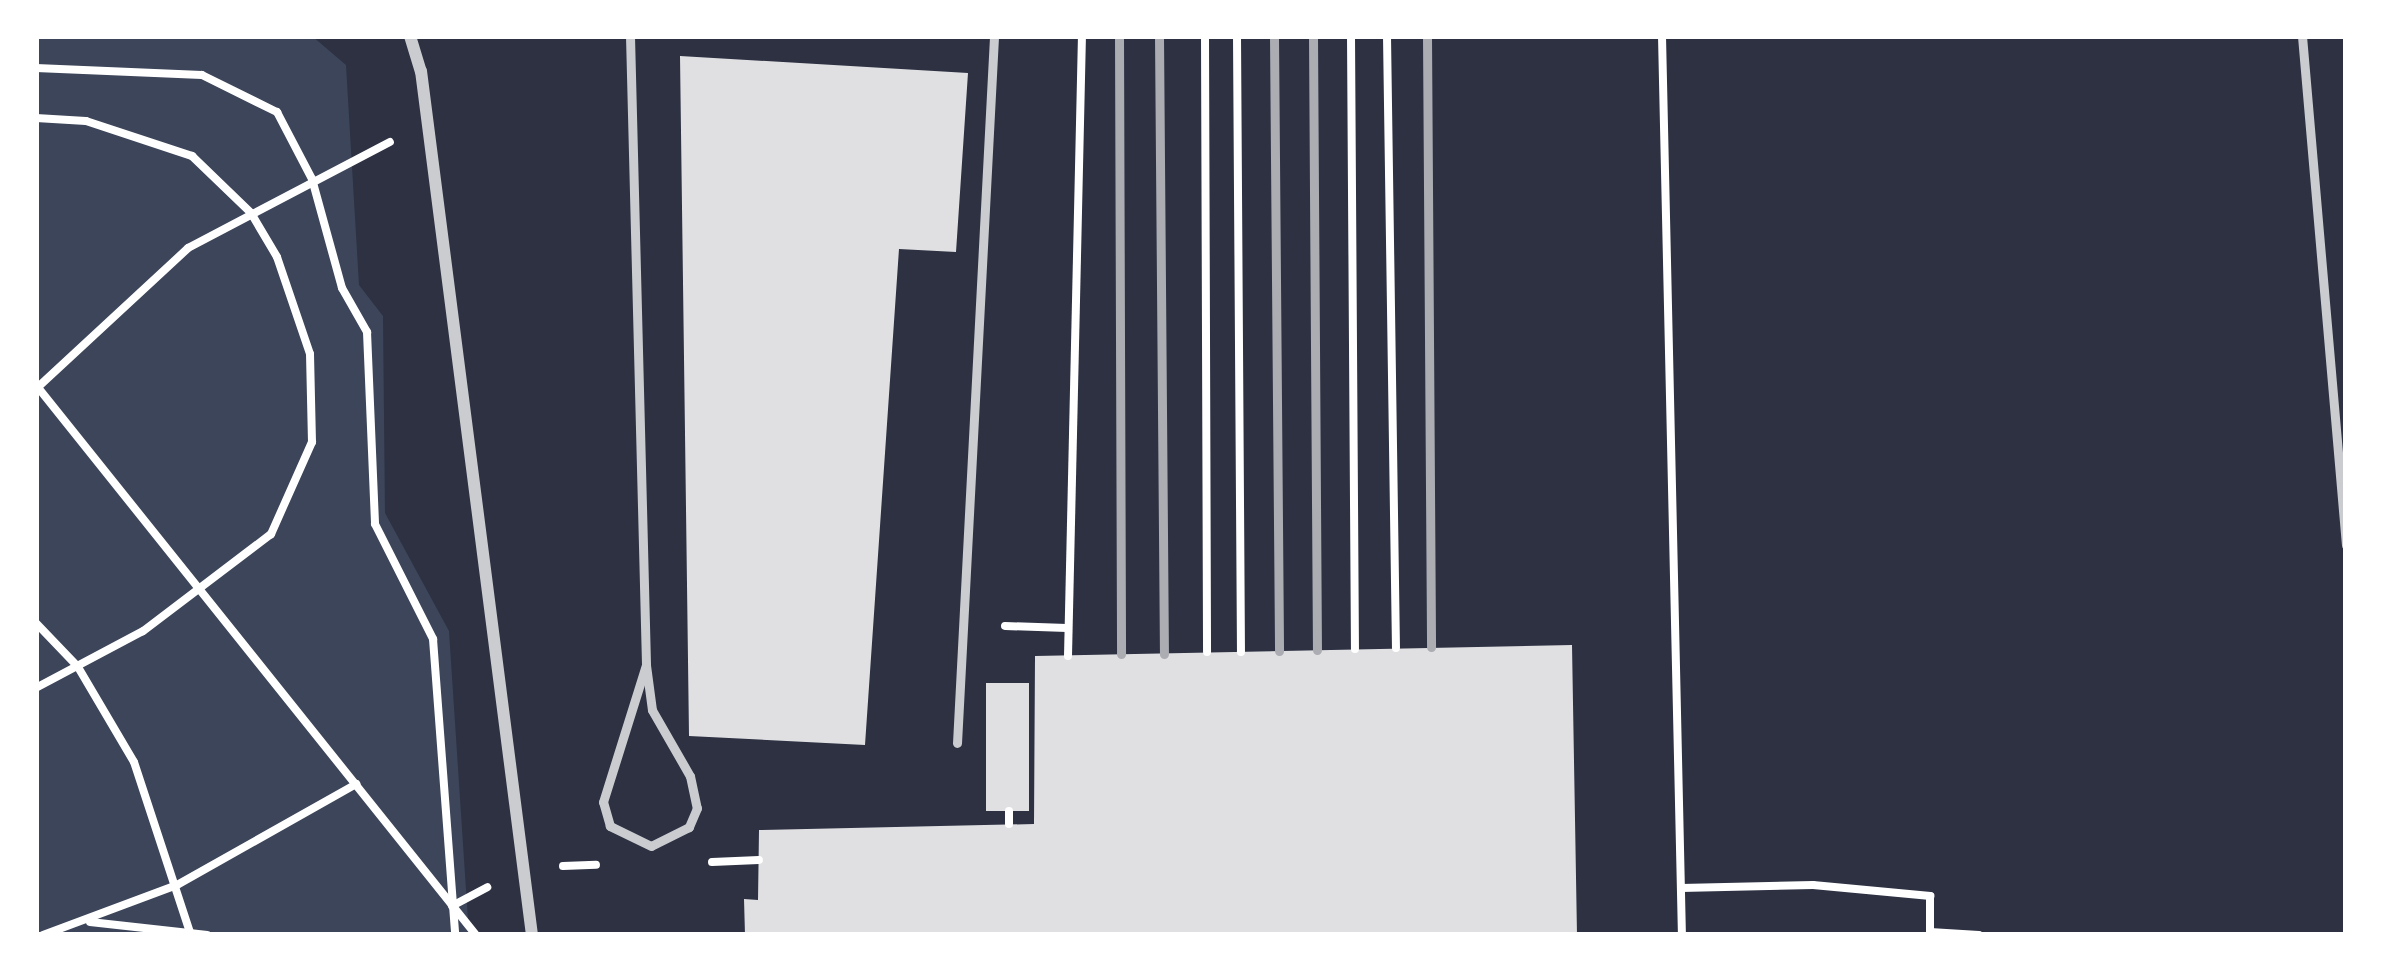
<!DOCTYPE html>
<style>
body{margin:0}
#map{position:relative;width:2382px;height:971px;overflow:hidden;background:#2d3142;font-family:"Titillium Web",sans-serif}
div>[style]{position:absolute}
.green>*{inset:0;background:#3c4559}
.building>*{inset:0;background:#e0e0e3;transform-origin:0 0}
.path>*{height:8px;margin:-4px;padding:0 4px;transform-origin:4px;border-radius:4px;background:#fff}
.service>*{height:9px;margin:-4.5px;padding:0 4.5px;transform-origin:4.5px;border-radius:4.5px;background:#caccd0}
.minor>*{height:12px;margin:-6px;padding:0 6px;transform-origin:6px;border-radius:6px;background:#caccd0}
.rail>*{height:9px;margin:-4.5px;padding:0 4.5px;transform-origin:4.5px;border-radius:4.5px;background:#abadb3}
span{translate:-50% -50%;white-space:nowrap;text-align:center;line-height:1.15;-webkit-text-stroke:9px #fff;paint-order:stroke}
.frame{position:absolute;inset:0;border:39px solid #fff;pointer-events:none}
</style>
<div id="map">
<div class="green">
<div style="clip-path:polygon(36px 36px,312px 36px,346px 65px,359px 285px,383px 316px,385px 513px,449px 631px,469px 935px,36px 935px)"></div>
</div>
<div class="building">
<div style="clip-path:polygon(680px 56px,968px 73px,956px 252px,899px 249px,865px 745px,689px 736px)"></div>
<div style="clip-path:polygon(1572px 645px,1577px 935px,745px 935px,744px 899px,758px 900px,759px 830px,1034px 824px,1035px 656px)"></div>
<div style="left:986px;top:683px;width:43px;height:128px"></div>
</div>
<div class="path">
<div style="left:1205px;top:36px;width:616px;rotate:89.81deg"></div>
<div style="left:1237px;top:36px;width:616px;rotate:89.63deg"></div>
<div style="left:1351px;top:36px;width:613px;rotate:89.63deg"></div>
<div style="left:1387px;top:36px;width:612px;rotate:89.16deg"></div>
<div style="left:1662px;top:36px;width:899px;rotate:88.73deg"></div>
<div style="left:36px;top:68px;width:166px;rotate:2.4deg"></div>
<div style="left:202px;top:75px;width:84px;rotate:26.3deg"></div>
<div style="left:277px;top:112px;width:76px;rotate:62.4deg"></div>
<div style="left:312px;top:179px;width:113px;rotate:74.6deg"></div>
<div style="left:342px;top:288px;width:51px;rotate:60.4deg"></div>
<div style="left:367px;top:332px;width:192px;rotate:87.6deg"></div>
<div style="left:375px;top:524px;width:129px;rotate:63.2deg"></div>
<div style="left:433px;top:639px;width:297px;rotate:85.7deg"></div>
<div style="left:36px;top:118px;width:50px;rotate:3.4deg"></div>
<div style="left:86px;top:121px;width:112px;rotate:18.3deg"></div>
<div style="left:192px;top:156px;width:82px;rotate:44deg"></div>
<div style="left:251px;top:213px;width:51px;rotate:59.4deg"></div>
<div style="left:277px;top:257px;width:102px;rotate:71.2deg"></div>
<div style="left:310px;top:354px;width:88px;rotate:88.7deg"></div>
<div style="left:312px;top:442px;width:101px;rotate:114deg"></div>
<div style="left:271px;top:534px;width:161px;rotate:142.8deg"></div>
<div style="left:143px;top:631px;width:121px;rotate:152deg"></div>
<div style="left:36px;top:385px;width:704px;rotate:51.34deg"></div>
<div style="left:37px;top:388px;width:206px;rotate:-42.8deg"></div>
<div style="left:188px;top:248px;width:228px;rotate:-27.7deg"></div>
<div style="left:36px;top:623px;width:61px;rotate:46.3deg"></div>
<div style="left:78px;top:667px;width:110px;rotate:59.5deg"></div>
<div style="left:134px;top:762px;width:182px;rotate:71.8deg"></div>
<div style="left:1005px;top:626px;width:62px;rotate:1.8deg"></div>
<div style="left:1068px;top:656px;width:620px;rotate:-88.71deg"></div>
<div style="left:1009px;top:811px;width:13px;rotate:90deg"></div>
<div style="left:712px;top:862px;width:47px;rotate:-2.4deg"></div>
<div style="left:563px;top:866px;width:33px;rotate:-2deg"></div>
<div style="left:1681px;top:888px;width:132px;rotate:-1.3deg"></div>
<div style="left:1813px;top:885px;width:118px;rotate:5.4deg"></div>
<div style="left:1930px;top:896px;width:36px;rotate:90deg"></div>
<div style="left:1930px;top:932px;width:49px;rotate:3.5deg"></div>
<div style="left:452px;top:906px;width:40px;rotate:-28deg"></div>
<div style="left:90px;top:922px;width:118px;rotate:6.3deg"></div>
<div style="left:43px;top:935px;width:143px;rotate:-20.5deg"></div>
<div style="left:177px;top:885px;width:206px;rotate:-29.4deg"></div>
</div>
<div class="service">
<div style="left:630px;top:36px;width:629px;rotate:88.54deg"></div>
<div style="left:646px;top:665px;width:45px;rotate:82.4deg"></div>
<div style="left:652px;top:710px;width:76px;rotate:60.1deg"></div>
<div style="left:690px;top:776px;width:33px;rotate:78deg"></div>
<div style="left:697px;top:808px;width:21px;rotate:113deg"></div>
<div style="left:689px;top:827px;width:42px;rotate:153.4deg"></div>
<div style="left:651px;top:846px;width:46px;rotate:-154deg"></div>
<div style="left:610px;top:826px;width:25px;rotate:-106deg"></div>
<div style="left:603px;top:802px;width:144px;rotate:-72.6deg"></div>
<div style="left:2302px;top:36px;width:511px;rotate:85.06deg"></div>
<div style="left:957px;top:743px;width:708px;rotate:-87deg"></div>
</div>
<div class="minor">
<div style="left:410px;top:36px;width:37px;rotate:73deg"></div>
<div style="left:421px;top:71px;width:871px;rotate:82.68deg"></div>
</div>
<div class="rail">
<div style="left:1119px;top:36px;width:618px;rotate:89.81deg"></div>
<div style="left:1159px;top:36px;width:618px;rotate:89.54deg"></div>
<div style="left:1274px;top:36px;width:615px;rotate:89.53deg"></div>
<div style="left:1313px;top:36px;width:614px;rotate:89.63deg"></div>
<div style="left:1427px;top:36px;width:611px;rotate:89.62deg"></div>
</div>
<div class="frame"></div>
</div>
